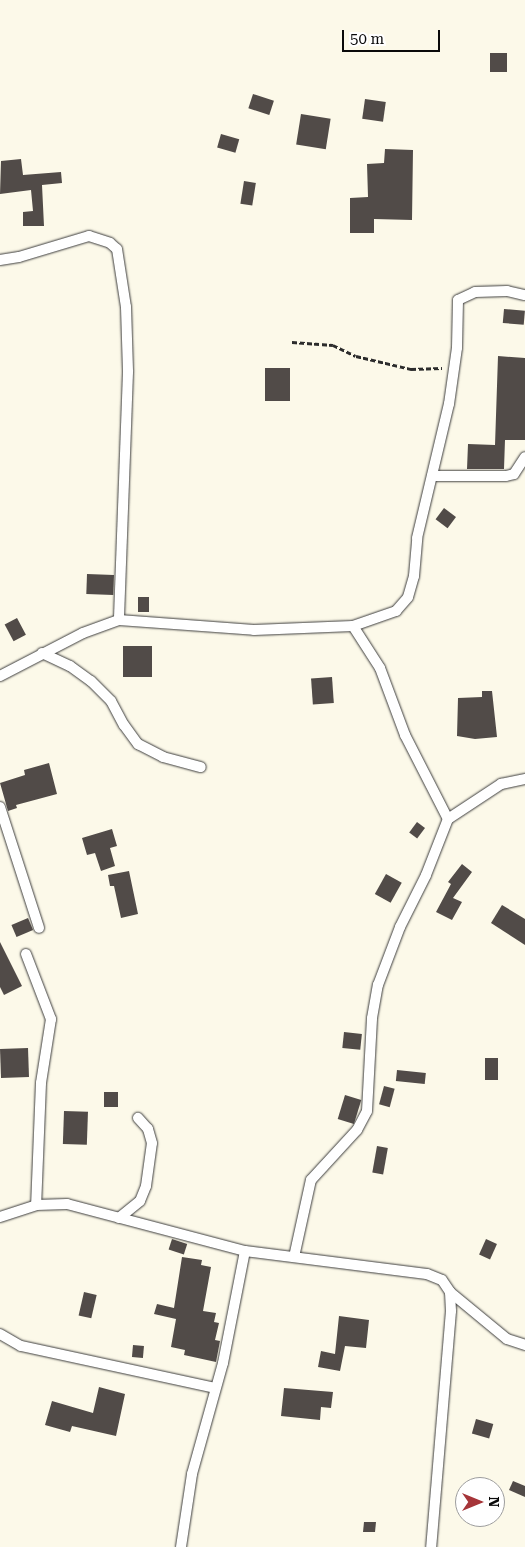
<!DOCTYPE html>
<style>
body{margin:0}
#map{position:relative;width:525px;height:1547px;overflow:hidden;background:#fcf9e9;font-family:"Roboto Serif",serif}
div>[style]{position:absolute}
.building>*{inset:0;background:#514b48;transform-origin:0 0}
.path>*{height:2.5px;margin-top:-1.25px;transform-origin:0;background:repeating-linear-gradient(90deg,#2c2c2c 0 5px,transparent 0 7.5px)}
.roads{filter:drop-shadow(0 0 1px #3d3d3d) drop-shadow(0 0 1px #3d3d3d)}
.street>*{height:10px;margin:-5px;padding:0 5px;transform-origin:5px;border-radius:5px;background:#fff}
span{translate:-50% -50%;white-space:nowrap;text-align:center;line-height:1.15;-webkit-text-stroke:5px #fff;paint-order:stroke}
.north{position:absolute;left:455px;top:1477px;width:50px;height:50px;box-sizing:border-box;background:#fff;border:1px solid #9d9d9d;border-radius:50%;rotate:90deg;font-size:14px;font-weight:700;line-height:20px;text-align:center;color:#0a0a0a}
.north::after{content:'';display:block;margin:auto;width:18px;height:22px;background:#a63539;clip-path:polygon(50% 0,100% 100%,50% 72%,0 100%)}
.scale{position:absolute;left:342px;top:30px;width:98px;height:22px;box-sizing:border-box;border:2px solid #0a0a0a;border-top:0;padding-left:6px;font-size:15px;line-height:18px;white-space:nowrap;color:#0a0a0a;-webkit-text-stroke:4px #fff;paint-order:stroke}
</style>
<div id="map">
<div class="building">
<div style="left:490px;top:53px;width:17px;height:19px"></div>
<div style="left:253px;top:94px;width:22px;height:15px;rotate:18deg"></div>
<div style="left:365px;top:99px;width:21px;height:20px;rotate:8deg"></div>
<div style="left:301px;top:114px;width:30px;height:31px;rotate:9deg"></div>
<div style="left:221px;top:134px;width:19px;height:14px;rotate:16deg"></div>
<div style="clip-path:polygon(385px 149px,413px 150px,412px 220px,374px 219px,374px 233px,350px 233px,350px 198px,368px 197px,367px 164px,384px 163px)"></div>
<div style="clip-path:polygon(21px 159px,23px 175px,61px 172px,62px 183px,42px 185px,44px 226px,23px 226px,23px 212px,33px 211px,31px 190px,0 194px,1px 161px)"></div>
<div style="left:244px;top:181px;width:12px;height:23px;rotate:9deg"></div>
<div style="left:504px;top:309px;width:21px;height:14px;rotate:5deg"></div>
<div style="clip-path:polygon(498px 356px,525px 358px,525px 440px,505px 440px,504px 469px,467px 469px,468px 444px,495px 445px)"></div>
<div style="left:265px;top:368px;width:25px;height:33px"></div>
<div style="left:444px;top:508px;width:15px;height:14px;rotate:37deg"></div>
<div style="left:87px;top:574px;width:27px;height:20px;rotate:2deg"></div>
<div style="left:138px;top:597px;width:11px;height:15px"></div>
<div style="left:17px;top:618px;width:19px;height:14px;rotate:62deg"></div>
<div style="left:123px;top:646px;width:29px;height:31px"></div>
<div style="left:332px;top:677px;width:26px;height:21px;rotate:86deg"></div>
<div style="clip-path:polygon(482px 691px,492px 691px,497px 737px,475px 739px,457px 736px,458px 698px,482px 697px)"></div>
<div style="clip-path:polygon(49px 763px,57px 794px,16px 805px,17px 808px,8px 811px,0 783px,25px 775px,24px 770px)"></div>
<div style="left:417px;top:822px;width:10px;height:13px;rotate:37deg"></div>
<div style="clip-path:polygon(112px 829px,117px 846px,110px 848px,115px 866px,101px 871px,95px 853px,87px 855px,82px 838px)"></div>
<div style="clip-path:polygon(462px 864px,472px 872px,453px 898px,462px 902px,452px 920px,436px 912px,451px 884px,448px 882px)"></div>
<div style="clip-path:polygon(129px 871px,138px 914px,121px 918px,114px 886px,110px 886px,108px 875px)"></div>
<div style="left:386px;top:874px;width:18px;height:23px;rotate:29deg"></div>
<div style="clip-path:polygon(502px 905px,525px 919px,525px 945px,491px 923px)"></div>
<div style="left:28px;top:918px;width:13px;height:18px;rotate:67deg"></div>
<div style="clip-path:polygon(0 942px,22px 986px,4px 995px,0 987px)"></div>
<div style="left:344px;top:1032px;width:18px;height:16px;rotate:6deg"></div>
<div style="left:28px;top:1048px;width:29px;height:28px;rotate:88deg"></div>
<div style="left:485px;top:1058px;width:13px;height:22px"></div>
<div style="left:397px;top:1070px;width:29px;height:11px;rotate:6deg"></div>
<div style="left:384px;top:1086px;width:11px;height:19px;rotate:15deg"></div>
<div style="left:104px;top:1092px;width:14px;height:15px"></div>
<div style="left:345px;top:1095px;width:17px;height:25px;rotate:17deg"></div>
<div style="left:64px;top:1111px;width:24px;height:33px;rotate:2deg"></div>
<div style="left:377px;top:1146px;width:11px;height:27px;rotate:10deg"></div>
<div style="left:172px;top:1239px;width:16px;height:11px;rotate:18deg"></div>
<div style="left:486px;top:1239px;width:12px;height:17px;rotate:24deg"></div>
<div style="clip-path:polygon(182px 1257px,202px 1260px,201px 1265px,211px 1267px,203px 1311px,216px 1313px,214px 1322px,219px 1323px,215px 1340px,220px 1341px,216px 1362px,184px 1355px,185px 1350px,171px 1347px,176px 1319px,154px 1314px,157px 1304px,174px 1308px)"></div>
<div style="left:84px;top:1292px;width:13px;height:24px;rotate:13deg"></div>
<div style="clip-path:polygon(339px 1316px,369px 1320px,366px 1348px,345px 1346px,340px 1371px,318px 1367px,321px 1351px,335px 1354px)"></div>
<div style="left:133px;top:1345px;width:11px;height:12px;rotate:5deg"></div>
<div style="clip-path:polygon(99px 1387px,125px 1394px,116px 1436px,72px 1426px,70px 1432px,45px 1425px,52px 1401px,93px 1413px)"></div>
<div style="clip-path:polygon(284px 1388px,333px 1392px,331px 1408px,321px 1407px,320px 1420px,281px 1416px)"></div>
<div style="left:476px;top:1419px;width:18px;height:15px;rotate:16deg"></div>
<div style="clip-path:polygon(513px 1481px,525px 1486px,525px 1497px,509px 1490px)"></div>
<div style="clip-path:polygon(364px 1522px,376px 1522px,375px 1532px,363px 1532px)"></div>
</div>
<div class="path">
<div style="left:292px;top:342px;width:41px;rotate:4.2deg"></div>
<div style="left:333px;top:345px;width:25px;rotate:26deg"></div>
<div style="left:356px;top:356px;width:57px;rotate:13.3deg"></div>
<div style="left:411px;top:369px;width:31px;rotate:-2deg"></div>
</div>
<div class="roads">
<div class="street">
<div style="left:0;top:260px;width:19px;rotate:-9deg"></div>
<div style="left:19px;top:257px;width:73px;rotate:-16.7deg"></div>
<div style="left:89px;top:236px;width:22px;rotate:18deg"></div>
<div style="left:110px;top:243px;width:9px;rotate:41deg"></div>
<div style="left:117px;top:249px;width:59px;rotate:81.2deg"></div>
<div style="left:126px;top:307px;width:65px;rotate:88.2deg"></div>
<div style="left:128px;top:372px;width:248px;rotate:92.1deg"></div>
<div style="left:432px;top:476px;width:74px"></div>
<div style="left:506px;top:476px;width:8px;rotate:-14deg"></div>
<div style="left:514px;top:474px;width:20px;rotate:-57deg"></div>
<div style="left:353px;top:626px;width:50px;rotate:57.3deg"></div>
<div style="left:380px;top:668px;width:72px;rotate:69.5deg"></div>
<div style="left:405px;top:735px;width:94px;rotate:62.9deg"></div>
<div style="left:42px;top:653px;width:31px;rotate:25deg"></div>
<div style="left:70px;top:666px;width:26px;rotate:36deg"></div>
<div style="left:91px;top:681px;width:28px;rotate:45deg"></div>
<div style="left:111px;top:701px;width:27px;rotate:62deg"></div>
<div style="left:124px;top:725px;width:24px;rotate:54deg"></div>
<div style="left:138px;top:744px;width:28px;rotate:27deg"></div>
<div style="left:163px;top:757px;width:39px;rotate:15deg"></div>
<div style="left:0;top:676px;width:93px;rotate:-27.4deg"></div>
<div style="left:83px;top:633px;width:38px;rotate:-20deg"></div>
<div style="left:119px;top:620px;width:135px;rotate:4.2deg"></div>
<div style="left:254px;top:630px;width:99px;rotate:-2.3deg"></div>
<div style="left:353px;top:626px;width:46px;rotate:-19.2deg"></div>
<div style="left:396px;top:611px;width:18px;rotate:-49deg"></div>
<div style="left:408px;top:597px;width:22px;rotate:-74deg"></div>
<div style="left:414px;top:576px;width:38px;rotate:-85deg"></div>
<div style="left:417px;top:538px;width:138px;rotate:-76.6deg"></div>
<div style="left:449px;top:404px;width:57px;rotate:-81.9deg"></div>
<div style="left:457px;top:348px;width:48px;rotate:-88.8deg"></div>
<div style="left:458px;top:300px;width:19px;rotate:-25deg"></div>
<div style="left:475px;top:292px;width:32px;rotate:-2deg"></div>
<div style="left:507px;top:291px;width:18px;rotate:13deg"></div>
<div style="left:0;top:807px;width:127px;rotate:72.1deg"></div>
<div style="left:26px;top:954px;width:70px;rotate:69deg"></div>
<div style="left:51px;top:1019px;width:65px;rotate:98.9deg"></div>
<div style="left:41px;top:1083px;width:122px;rotate:92.3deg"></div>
<div style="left:0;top:1217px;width:38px;rotate:-18deg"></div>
<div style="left:36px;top:1205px;width:31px;rotate:-2deg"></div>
<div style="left:67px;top:1204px;width:184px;rotate:14.8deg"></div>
<div style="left:245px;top:1251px;width:183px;rotate:7.2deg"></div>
<div style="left:427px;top:1274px;width:16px;rotate:22deg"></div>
<div style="left:442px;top:1280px;width:14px;rotate:56deg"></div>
<div style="left:450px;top:1292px;width:19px;rotate:87deg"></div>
<div style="left:451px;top:1311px;width:237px;rotate:94.8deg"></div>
<div style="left:119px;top:1218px;width:27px;rotate:-39deg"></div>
<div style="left:140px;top:1201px;width:16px;rotate:-68deg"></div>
<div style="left:146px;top:1186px;width:43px;rotate:-82.1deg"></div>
<div style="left:152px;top:1143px;width:15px;rotate:-106deg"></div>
<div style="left:148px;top:1129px;width:15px;rotate:-132deg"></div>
<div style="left:294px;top:1257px;width:79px;rotate:-77.6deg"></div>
<div style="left:311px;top:1180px;width:68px;rotate:-47.4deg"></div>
<div style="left:357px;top:1130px;width:21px;rotate:-62deg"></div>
<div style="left:367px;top:1111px;width:93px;rotate:-86.9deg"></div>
<div style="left:372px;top:1018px;width:34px;rotate:-80deg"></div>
<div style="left:378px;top:985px;width:62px;rotate:-69.2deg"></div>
<div style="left:400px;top:927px;width:58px;rotate:-63.4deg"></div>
<div style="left:426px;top:875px;width:60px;rotate:-68.6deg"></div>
<div style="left:448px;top:819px;width:64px;rotate:-33.4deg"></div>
<div style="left:501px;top:784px;width:25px;rotate:-12deg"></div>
<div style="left:450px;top:1292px;width:74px;rotate:39.5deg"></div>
<div style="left:507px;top:1339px;width:19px;rotate:18deg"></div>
<div style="left:0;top:1334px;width:24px;rotate:30deg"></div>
<div style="left:21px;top:1346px;width:198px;rotate:12.2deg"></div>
<div style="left:181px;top:1547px;width:74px;rotate:-81.4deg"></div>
<div style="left:192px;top:1474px;width:115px;rotate:-74.4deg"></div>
<div style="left:223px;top:1363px;width:114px;rotate:-78.9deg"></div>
</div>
</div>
<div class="north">N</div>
<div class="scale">50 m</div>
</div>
